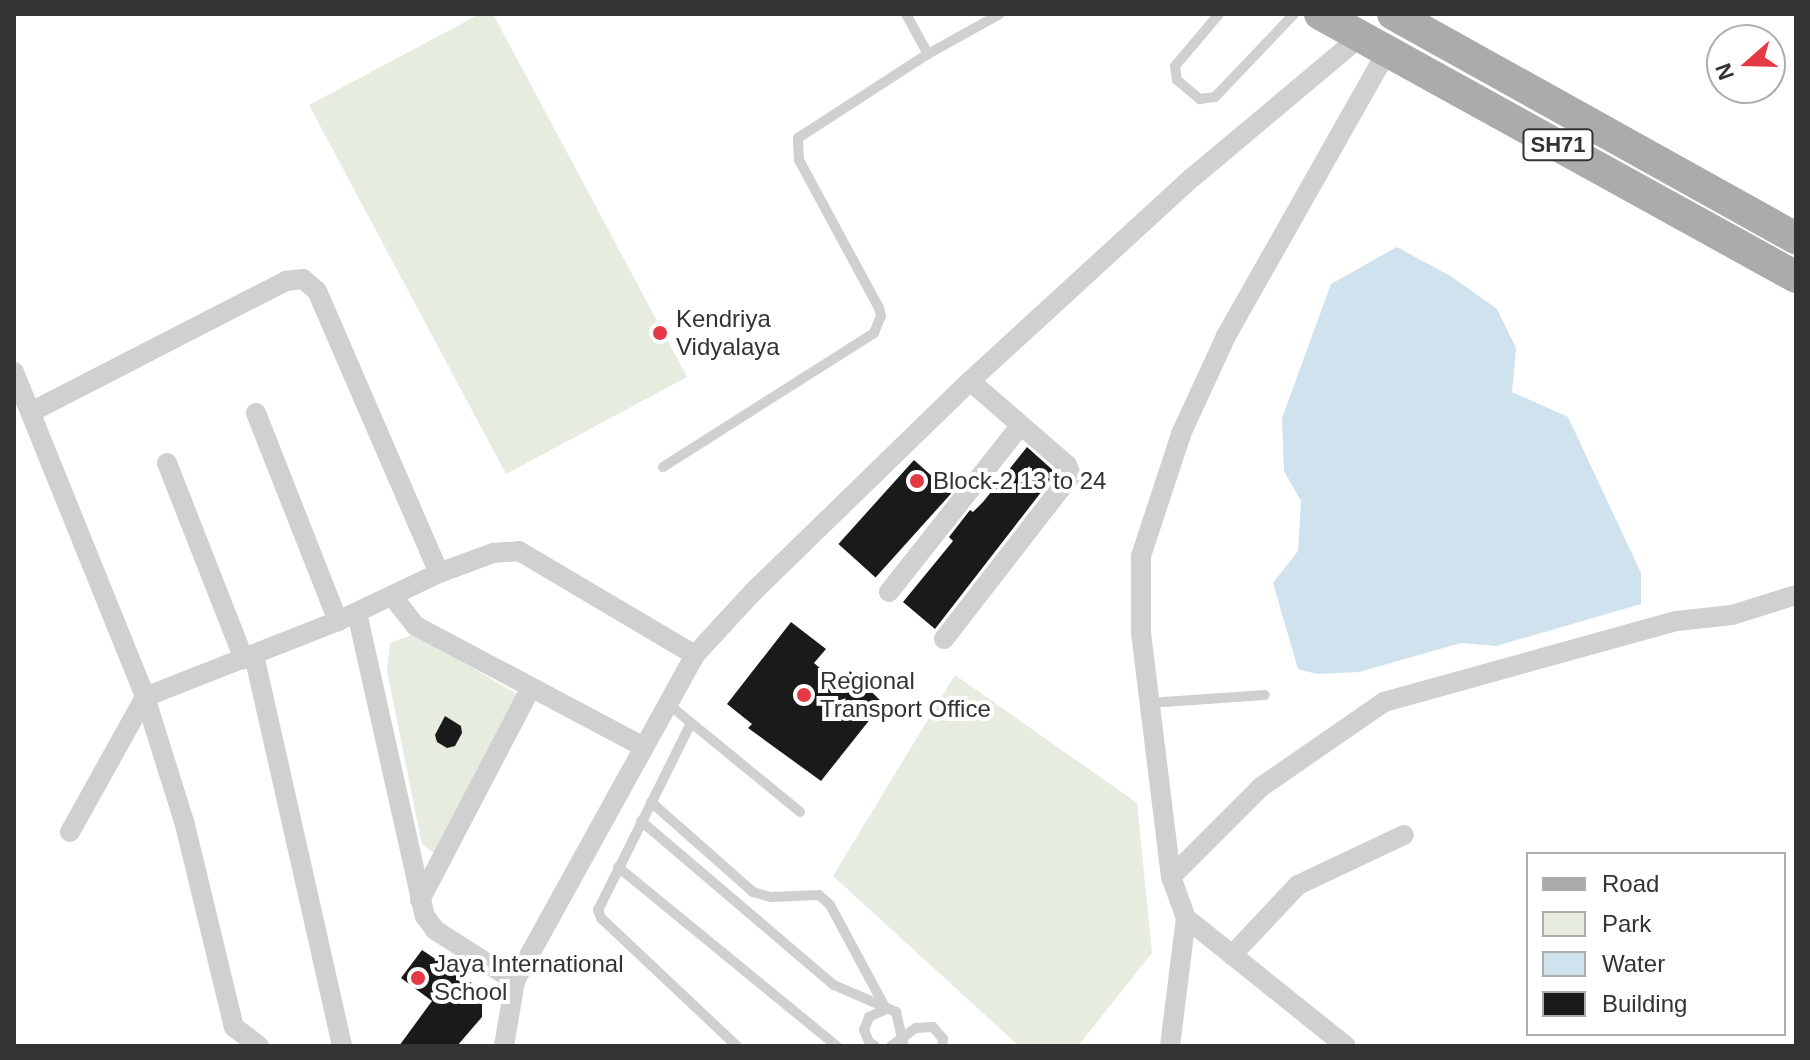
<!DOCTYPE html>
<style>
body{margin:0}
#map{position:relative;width:1810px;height:1060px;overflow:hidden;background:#fff;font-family:Arial,sans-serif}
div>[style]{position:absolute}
.green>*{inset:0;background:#e6ecdf}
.water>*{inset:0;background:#cfe2ee}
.building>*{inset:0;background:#1a1a1a;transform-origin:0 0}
.lane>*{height:10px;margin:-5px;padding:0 5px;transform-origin:5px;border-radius:5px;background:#d0d0d0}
.street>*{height:20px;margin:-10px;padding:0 10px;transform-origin:10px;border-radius:10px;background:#d0d0d0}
.primary>*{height:32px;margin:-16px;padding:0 16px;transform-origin:16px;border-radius:16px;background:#ababab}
.dots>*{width:22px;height:22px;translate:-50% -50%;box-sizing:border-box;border:4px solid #fff;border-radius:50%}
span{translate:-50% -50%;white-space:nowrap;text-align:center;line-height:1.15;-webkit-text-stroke:8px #fff;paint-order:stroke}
.shield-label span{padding:2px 6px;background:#fff;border:2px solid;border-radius:6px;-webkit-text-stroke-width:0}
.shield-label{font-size:22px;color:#333;font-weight:700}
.poi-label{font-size:24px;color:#333}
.left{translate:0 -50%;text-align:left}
.frame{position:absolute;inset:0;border:16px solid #333;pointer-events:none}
.legend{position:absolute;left:1526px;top:852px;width:260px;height:184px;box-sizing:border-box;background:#fff;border:2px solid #adadad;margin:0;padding:10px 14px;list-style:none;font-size:24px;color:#333}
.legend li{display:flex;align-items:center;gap:16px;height:40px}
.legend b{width:40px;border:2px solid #adadad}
.north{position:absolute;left:1706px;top:24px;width:80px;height:80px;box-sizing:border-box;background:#fff;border:2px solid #adadad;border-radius:50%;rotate:250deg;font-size:22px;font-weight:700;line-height:32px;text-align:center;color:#333}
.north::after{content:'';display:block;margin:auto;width:28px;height:36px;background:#e63946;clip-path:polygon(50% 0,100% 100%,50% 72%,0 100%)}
</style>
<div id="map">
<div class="green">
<div style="clip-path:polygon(480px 14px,493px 14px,687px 377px,506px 474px,309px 105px)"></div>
<div style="clip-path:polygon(415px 634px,517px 694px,434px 853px,422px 844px,387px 671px,390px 643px)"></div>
<div style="clip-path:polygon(955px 675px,1137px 803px,1152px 953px,1078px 1046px,1019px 1046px,833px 876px)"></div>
</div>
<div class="water">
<div style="clip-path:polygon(1397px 247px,1452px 277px,1497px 309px,1516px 348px,1512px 392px,1568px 417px,1641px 573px,1641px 604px,1496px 646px,1461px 643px,1359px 672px,1317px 674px,1298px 669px,1273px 583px,1298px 551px,1301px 501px,1284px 471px,1282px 418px,1331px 284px)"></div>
</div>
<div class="building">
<div style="clip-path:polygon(1027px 447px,1056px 473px,935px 629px,903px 602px,953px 541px,949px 537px,970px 510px,973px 512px,983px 502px)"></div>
<div style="left:914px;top:460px;width:50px;height:113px;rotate:42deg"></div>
<div style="clip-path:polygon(791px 622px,826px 649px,814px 663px,842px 687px,850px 671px,883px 703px,821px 781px,748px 728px,752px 724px,727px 704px)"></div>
<div style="clip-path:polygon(445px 716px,461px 726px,462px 733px,455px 746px,447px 748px,437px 742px,435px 735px)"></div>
<div style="clip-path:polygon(422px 950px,482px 990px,482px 1017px,457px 1046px,399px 1046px,432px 1001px,401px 978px)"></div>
</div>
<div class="lane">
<div style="left:906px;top:14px;width:46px;rotate:61.2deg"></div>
<div style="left:1219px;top:14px;width:68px;rotate:130.2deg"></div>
<div style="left:1175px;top:66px;width:14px;rotate:82deg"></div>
<div style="left:1177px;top:80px;width:30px;rotate:40deg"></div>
<div style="left:1200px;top:99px;width:15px;rotate:-8deg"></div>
<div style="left:1215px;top:97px;width:115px;rotate:-46.4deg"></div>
<div style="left:663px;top:467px;width:250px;rotate:-32.4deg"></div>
<div style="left:874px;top:333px;width:18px;rotate:-68deg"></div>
<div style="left:881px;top:316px;width:8px;rotate:-104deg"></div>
<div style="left:879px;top:308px;width:168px;rotate:-118.4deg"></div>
<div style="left:799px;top:160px;width:22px;rotate:-93deg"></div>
<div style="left:798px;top:138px;width:155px;rotate:-32.9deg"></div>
<div style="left:928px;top:54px;width:82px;rotate:-29.1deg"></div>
<div style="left:667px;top:703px;width:172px;rotate:39.3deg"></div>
<div style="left:1149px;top:703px;width:116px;rotate:-3.9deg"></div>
<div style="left:690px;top:725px;width:207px;rotate:116.4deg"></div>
<div style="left:598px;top:910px;width:9px;rotate:69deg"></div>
<div style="left:601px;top:918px;width:187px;rotate:43.3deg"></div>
<div style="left:651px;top:802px;width:136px;rotate:41.4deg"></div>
<div style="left:753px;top:892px;width:19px;rotate:16deg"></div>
<div style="left:771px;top:897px;width:48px;rotate:-2.4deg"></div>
<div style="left:819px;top:895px;width:15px;rotate:42deg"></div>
<div style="left:830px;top:905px;width:116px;rotate:61.7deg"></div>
<div style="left:641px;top:821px;width:253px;rotate:40.4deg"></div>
<div style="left:834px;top:985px;width:68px;rotate:23.5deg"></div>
<div style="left:896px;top:1012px;width:35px;rotate:77deg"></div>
<div style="left:618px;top:867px;width:283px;rotate:39.3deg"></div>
<div style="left:875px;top:1046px;width:7px;rotate:-146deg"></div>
<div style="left:869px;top:1042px;width:13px;rotate:-113deg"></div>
<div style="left:864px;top:1030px;width:14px;rotate:-69deg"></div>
<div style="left:869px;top:1017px;width:19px;rotate:-25deg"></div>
<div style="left:891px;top:1046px;width:31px;rotate:-36deg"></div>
<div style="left:916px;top:1028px;width:17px;rotate:-3deg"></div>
<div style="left:933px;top:1027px;width:16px;rotate:50deg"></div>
<div style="left:943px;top:1039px;width:7px;rotate:98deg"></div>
</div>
<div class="street">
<div style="left:14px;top:372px;width:350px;rotate:68deg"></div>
<div style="left:145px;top:697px;width:134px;rotate:72.6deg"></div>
<div style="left:185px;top:825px;width:208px;rotate:76.4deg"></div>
<div style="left:234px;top:1027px;width:31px;rotate:37deg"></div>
<div style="left:31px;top:412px;width:287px;rotate:-27.2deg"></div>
<div style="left:286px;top:281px;width:17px;rotate:-7deg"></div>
<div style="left:303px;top:279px;width:18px;rotate:41deg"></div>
<div style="left:317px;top:291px;width:307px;rotate:66.6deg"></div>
<div style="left:256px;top:413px;width:224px;rotate:68.5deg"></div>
<div style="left:167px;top:463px;width:211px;rotate:68.6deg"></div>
<div style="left:889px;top:592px;width:211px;rotate:-51.7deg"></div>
<div style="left:393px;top:597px;width:37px;rotate:52deg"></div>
<div style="left:416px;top:626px;width:256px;rotate:28deg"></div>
<div style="left:357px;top:613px;width:311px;rotate:77.4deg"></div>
<div style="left:425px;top:916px;width:17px;rotate:54deg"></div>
<div style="left:435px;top:930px;width:95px;rotate:32.5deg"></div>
<div style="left:944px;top:639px;width:207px;rotate:-52.2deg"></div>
<div style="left:1071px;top:475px;width:11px;rotate:-112deg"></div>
<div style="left:1067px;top:465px;width:128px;rotate:-139.1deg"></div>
<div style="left:254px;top:655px;width:401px;rotate:77.3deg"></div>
<div style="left:70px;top:832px;width:154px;rotate:-60.9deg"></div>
<div style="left:145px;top:697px;width:207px;rotate:-21.5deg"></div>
<div style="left:338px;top:621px;width:112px;rotate:-25.4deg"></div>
<div style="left:439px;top:573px;width:58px;rotate:-20.3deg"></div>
<div style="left:493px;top:553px;width:26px;rotate:-4deg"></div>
<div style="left:519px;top:551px;width:204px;rotate:30.6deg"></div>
<div style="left:1171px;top:877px;width:246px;rotate:-97deg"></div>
<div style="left:1141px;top:633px;width:77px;rotate:-90deg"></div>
<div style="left:1141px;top:556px;width:128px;rotate:-71.8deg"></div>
<div style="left:1181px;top:434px;width:108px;rotate:-65.3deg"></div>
<div style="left:1226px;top:336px;width:326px;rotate:-60.5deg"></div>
<div style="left:420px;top:900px;width:239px;rotate:-62.4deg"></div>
<div style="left:1186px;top:918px;width:205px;rotate:38.7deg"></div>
<div style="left:1232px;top:955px;width:96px;rotate:-46.7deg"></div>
<div style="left:1298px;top:885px;width:117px;rotate:-25.3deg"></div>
<div style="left:504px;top:1046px;width:66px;rotate:-80.4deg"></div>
<div style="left:515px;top:981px;width:372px;rotate:-61.1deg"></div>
<div style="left:695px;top:655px;width:86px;rotate:-47.4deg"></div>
<div style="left:753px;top:592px;width:303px;rotate:-44.2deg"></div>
<div style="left:970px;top:381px;width:302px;rotate:-42.5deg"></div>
<div style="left:1193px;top:177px;width:218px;rotate:-40deg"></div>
<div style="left:1170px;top:1046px;width:129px;rotate:-82.9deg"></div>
<div style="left:1186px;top:918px;width:44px;rotate:-110.1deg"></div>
<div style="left:1171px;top:877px;width:127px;rotate:-45deg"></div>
<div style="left:1261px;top:787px;width:150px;rotate:-34.6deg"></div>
<div style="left:1384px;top:702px;width:304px;rotate:-15.5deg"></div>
<div style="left:1677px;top:621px;width:55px;rotate:-6.2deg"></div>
<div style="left:1732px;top:615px;width:67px;rotate:-17.4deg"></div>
</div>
<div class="primary">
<div style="left:1320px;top:14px;width:544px;rotate:28.92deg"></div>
<div style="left:1393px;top:14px;width:461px;rotate:29.1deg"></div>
</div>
<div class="dots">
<div style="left:660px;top:333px;background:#e63946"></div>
<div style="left:917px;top:481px;background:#e63946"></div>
<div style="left:804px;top:695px;background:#e63946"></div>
<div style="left:418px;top:978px;background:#e63946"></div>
</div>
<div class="shield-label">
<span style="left:1558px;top:145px">SH71</span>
</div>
<div class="poi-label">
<span class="left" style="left:676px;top:333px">Kendriya<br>Vidyalaya</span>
<span class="left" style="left:933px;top:481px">Block-2 13 to 24</span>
<span class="left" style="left:820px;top:695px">Regional<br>Transport Office</span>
<span class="left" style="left:434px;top:978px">Jaya International<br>School</span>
</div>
<div class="frame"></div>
<ul class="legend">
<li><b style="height:10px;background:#ababab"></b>Road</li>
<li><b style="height:22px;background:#e6ecdf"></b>Park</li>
<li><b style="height:22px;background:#cfe2ee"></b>Water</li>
<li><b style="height:22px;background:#1a1a1a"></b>Building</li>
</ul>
<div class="north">N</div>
</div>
